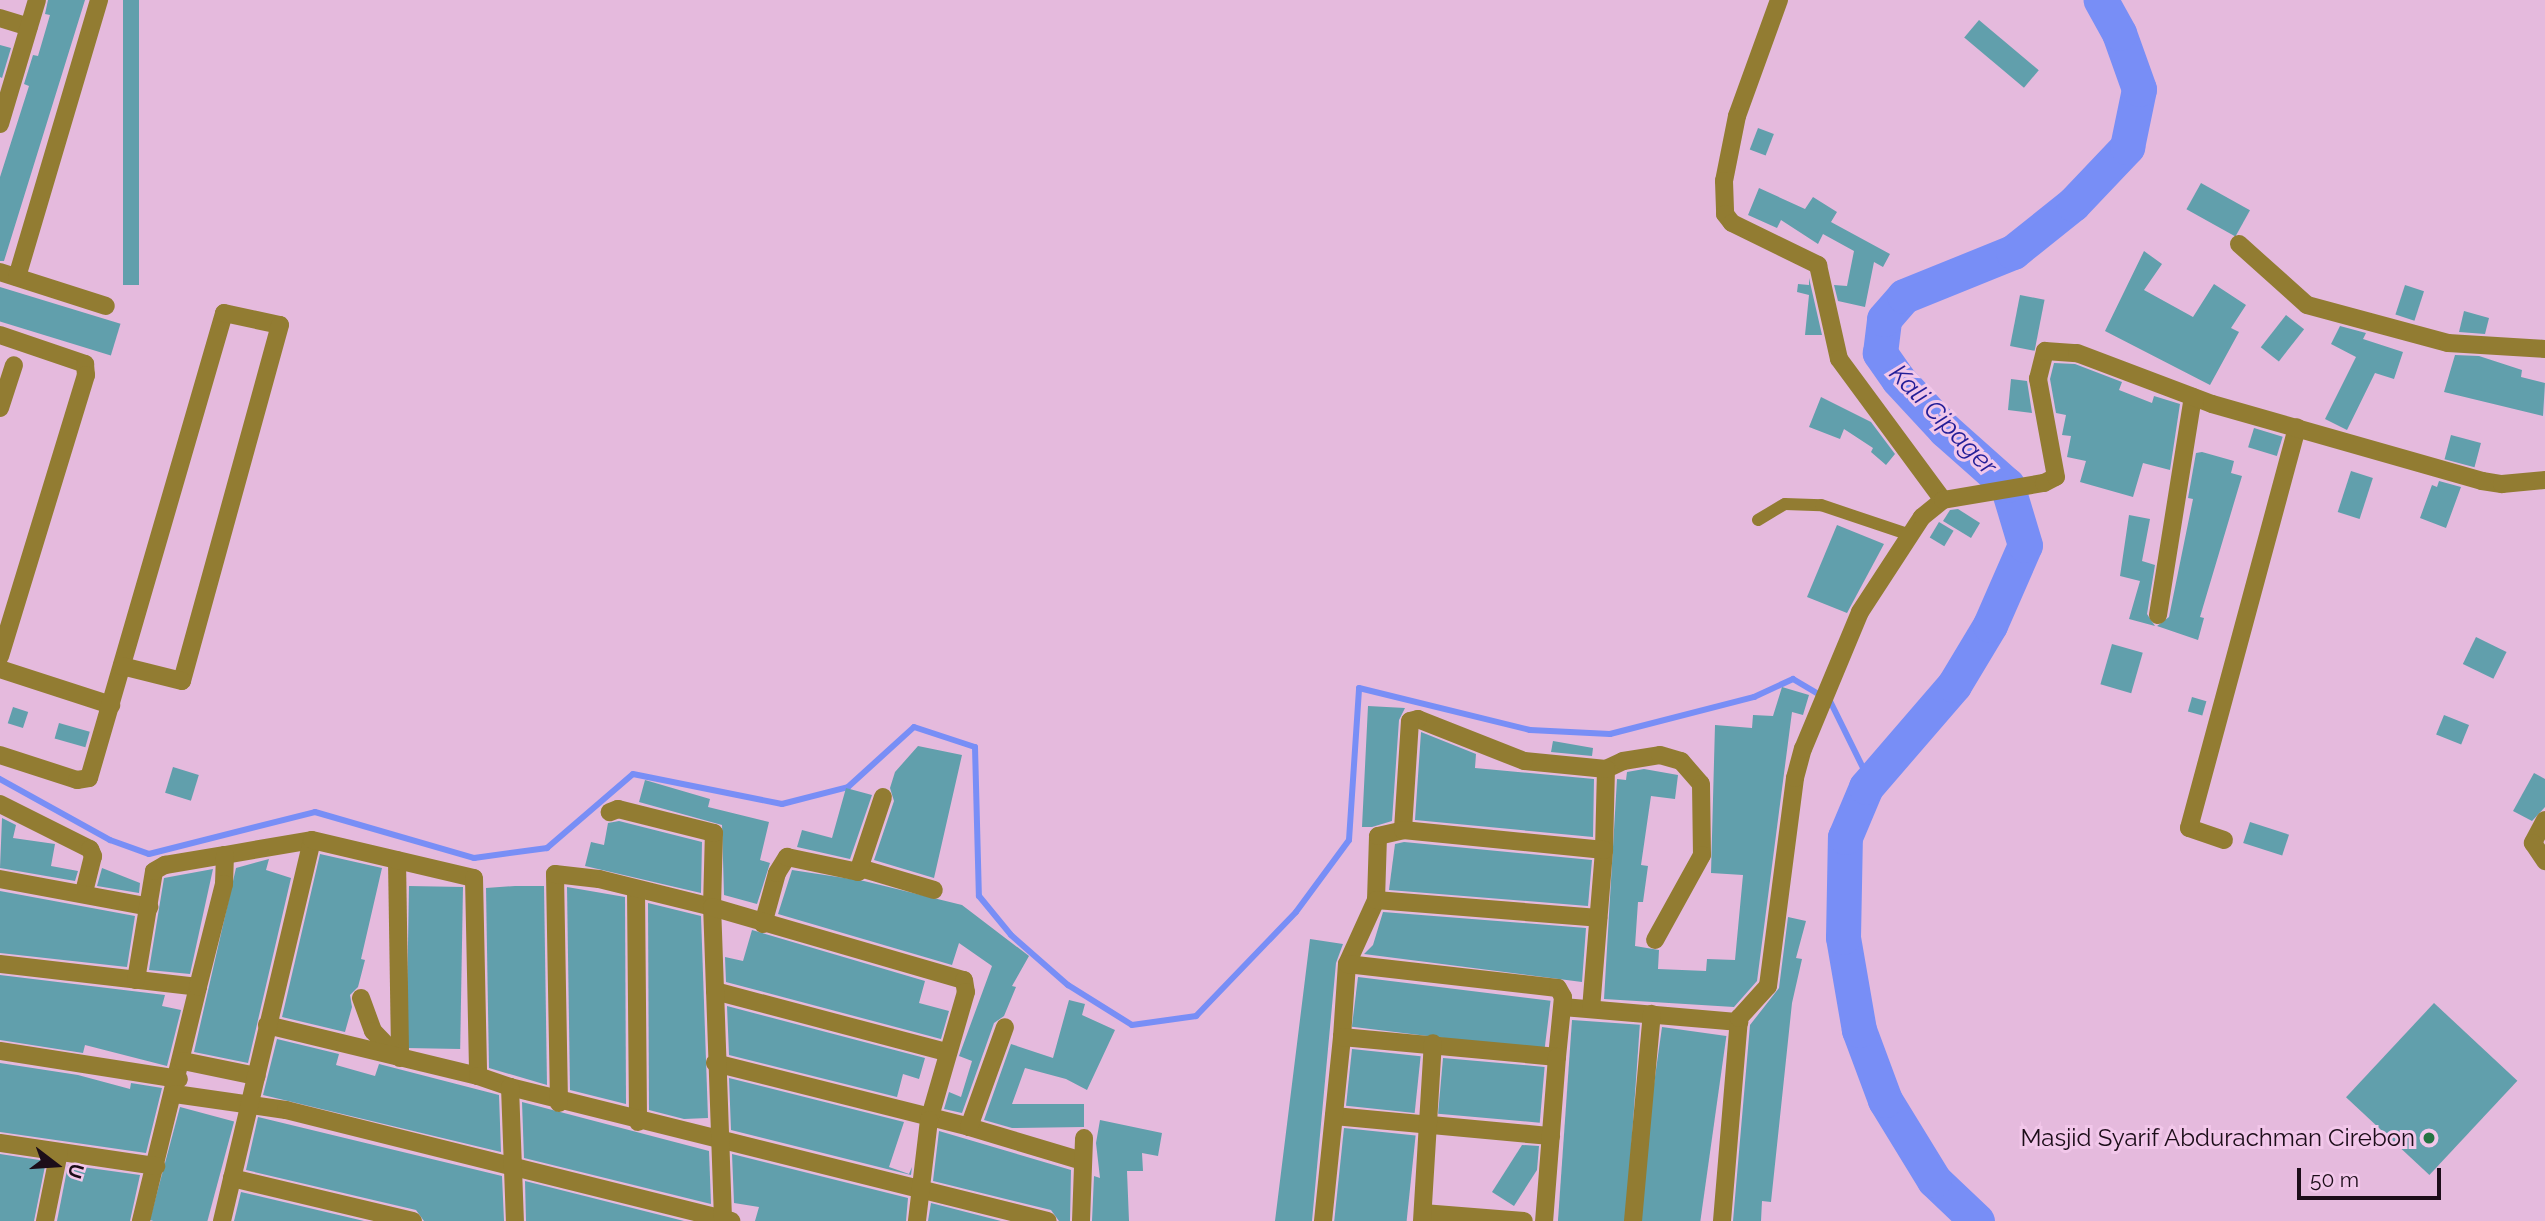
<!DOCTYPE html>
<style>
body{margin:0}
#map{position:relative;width:2545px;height:1221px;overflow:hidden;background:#e5badd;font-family:Raleway,sans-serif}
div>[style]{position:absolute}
.stream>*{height:6px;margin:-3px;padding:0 3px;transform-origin:3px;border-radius:3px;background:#788ef6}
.river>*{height:35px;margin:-17.5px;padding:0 17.5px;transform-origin:17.5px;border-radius:17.5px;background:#788ef6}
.building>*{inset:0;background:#619fac;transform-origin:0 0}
.lane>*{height:12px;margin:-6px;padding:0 6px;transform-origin:6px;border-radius:6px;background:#927c32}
.street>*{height:18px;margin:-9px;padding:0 9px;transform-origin:9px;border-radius:9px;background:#927c32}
.dots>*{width:19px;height:19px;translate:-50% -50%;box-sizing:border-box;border:4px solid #f2c7ea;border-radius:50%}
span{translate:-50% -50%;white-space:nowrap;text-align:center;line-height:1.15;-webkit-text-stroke:6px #f2c7ea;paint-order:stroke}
.poi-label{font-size:24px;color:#1c0d19}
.right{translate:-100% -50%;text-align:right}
.water-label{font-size:26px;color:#231e97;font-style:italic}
.north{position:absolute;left:21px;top:1130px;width:70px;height:70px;-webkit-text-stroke:5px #f2c7ea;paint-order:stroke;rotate:107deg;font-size:19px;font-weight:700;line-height:28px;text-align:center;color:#1c0d19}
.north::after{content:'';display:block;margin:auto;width:24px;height:32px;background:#1c0d19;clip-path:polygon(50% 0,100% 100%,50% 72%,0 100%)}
.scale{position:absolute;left:2297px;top:1168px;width:144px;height:32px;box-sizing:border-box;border:4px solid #1c0d19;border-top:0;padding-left:9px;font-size:21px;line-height:24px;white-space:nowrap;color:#1c0d19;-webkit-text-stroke:5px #f2c7ea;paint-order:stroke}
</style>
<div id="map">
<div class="stream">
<div style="left:0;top:779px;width:126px;rotate:29deg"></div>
<div style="left:110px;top:840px;width:41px;rotate:19.7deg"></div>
<div style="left:149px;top:854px;width:171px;rotate:-14.2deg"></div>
<div style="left:315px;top:812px;width:166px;rotate:16.1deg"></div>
<div style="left:474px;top:858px;width:74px;rotate:-7.8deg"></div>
<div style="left:547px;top:848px;width:113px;rotate:-40.7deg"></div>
<div style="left:633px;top:774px;width:152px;rotate:11.4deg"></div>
<div style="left:782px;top:804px;width:68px;rotate:-14.4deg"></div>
<div style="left:848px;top:787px;width:89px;rotate:-42.3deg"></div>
<div style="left:914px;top:727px;width:64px;rotate:18.2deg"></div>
<div style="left:975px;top:747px;width:149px;rotate:88.5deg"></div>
<div style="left:979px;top:896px;width:50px;rotate:50.6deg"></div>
<div style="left:1011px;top:935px;width:76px;rotate:41.3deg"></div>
<div style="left:1068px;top:985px;width:75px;rotate:32deg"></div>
<div style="left:1132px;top:1025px;width:65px;rotate:-8deg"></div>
<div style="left:1196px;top:1016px;width:144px;rotate:-46.1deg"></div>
<div style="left:1296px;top:912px;width:89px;rotate:-53.6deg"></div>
<div style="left:1349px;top:840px;width:152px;rotate:-86.2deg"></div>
<div style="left:1359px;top:688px;width:176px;rotate:13.8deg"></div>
<div style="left:1530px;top:730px;width:80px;rotate:2.9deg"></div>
<div style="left:1610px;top:734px;width:149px;rotate:-14.4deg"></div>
<div style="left:1754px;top:697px;width:43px;rotate:-24.8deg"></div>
<div style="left:1793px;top:679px;width:43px;rotate:30.7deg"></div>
<div style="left:1830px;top:701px;width:90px;rotate:63.7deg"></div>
</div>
<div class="river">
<div style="left:1977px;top:1221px;width:59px;rotate:-136.4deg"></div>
<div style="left:1934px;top:1180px;width:94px;rotate:-121.5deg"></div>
<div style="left:1885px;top:1100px;width:75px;rotate:-110.4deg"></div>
<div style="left:1859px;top:1030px;width:94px;rotate:-99.8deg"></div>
<div style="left:1843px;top:937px;width:100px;rotate:-88.9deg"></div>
<div style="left:1845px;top:837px;width:54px;rotate:-67.2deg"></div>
<div style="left:1866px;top:787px;width:135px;rotate:-49.2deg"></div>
<div style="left:1954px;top:685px;width:70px;rotate:-59deg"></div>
<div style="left:1990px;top:625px;width:87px;rotate:-66.4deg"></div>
<div style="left:2025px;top:545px;width:63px;rotate:-106.7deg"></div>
<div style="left:2007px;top:485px;width:83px;rotate:-138.4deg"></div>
<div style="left:1945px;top:430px;width:69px;rotate:-132.7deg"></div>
<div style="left:1898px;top:379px;width:32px;rotate:-125deg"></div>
<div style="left:1880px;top:353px;width:34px;rotate:-83deg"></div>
<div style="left:1884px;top:319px;width:30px;rotate:-49deg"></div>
<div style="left:1904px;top:296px;width:118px;rotate:-22deg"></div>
<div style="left:2013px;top:252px;width:77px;rotate:-38.7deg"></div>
<div style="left:2073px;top:204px;width:79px;rotate:-46.5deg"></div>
<div style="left:2127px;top:147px;width:59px;rotate:-78.3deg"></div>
<div style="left:2139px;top:89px;width:59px;rotate:-109.7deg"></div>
<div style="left:2119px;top:33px;width:38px;rotate:-119deg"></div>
</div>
<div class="building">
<div style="clip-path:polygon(48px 0,85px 0,4px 261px,0 261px,0 177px,29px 86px,24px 84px,33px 55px,38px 56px,50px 15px,45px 14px)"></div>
<div style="left:123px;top:0;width:16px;height:285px"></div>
<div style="left:1979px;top:20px;width:78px;height:23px;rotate:40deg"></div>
<div style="clip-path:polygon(0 45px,11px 48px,2px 78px,0 77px)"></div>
<div style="left:1758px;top:128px;width:17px;height:23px;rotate:21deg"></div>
<div style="left:2201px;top:183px;width:56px;height:30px;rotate:29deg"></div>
<div style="clip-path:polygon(1759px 188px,1805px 209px,1813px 197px,1837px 212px,1831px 222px,1890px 254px,1883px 267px,1874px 262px,1865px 307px,1838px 301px,1834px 285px,1847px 286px,1854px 251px,1823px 234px,1818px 244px,1781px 220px,1777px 228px,1748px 215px)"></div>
<div style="clip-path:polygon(2144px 251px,2162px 264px,2144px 290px,2193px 317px,2214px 284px,2246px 305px,2231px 328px,2239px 332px,2210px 385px,2105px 331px)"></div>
<div style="clip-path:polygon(1809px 278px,1822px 335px,1805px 335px,1809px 295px,1797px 292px,1798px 284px,1809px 285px)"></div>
<div style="left:2405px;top:285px;width:20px;height:31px;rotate:18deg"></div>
<div style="left:0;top:287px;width:126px;height:33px;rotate:17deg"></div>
<div style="left:2020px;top:295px;width:25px;height:52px;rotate:11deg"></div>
<div style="clip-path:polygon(2464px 311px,2489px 318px,2485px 334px,2459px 332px)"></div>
<div style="left:2286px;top:315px;width:23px;height:41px;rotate:38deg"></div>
<div style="clip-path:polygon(2340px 326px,2366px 333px,2363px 339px,2403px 352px,2394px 379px,2375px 373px,2347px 430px,2325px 419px,2356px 357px,2331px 344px)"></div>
<div style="clip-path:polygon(2455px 355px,2479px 356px,2522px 370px,2521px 377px,2545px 383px,2543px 416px,2444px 392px)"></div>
<div style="clip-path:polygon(2054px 363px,2075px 364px,2122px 382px,2119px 390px,2152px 403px,2154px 396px,2180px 404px,2170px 470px,2143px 463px,2133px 497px,2080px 482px,2086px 461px,2067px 457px,2071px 436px,2062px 435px,2066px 415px,2056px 413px,2050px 379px)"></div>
<div style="clip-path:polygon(2011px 379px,2027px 381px,2032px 413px,2008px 410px)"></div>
<div style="clip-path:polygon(1821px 397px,1871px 422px,1895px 454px,1886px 465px,1871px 452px,1873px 448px,1844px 429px,1840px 439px,1809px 427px)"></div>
<div style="left:2254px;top:428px;width:30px;height:20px;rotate:17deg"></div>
<div style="left:2451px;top:435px;width:31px;height:25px;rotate:15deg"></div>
<div style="clip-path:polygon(2202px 452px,2234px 461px,2231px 473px,2242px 476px,2200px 617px,2204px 618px,2198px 640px,2157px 626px,2169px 617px,2193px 499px,2188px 498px,2196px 453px)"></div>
<div style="left:2351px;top:471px;width:23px;height:43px;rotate:18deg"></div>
<div style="clip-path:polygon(2439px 481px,2461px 487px,2446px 528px,2420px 518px,2432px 485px,2437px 487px)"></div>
<div style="clip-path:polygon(1958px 509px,1980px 523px,1971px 538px,1943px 521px,1950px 510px)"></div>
<div style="clip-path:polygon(2129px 515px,2150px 519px,2142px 561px,2155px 565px,2147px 614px,2155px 626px,2129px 619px,2140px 581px,2120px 576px)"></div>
<div style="left:1939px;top:522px;width:17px;height:18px;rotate:31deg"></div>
<div style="clip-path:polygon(1837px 525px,1884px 544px,1847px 613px,1807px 597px)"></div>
<div style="left:2476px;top:637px;width:34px;height:30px;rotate:26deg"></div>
<div style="left:2112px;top:644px;width:32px;height:42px;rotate:16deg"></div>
<div style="clip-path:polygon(1782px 687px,1809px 695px,1803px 715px,1792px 712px,1757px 981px,1734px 1007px,1604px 999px,1617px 779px,1626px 780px,1627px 772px,1644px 769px,1678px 775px,1675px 799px,1651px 796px,1641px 865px,1648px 866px,1643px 902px,1638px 902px,1635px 946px,1659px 950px,1658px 969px,1706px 971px,1707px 959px,1735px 960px,1743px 875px,1711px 873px,1715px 725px,1752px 728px,1753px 715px,1773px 716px)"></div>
<div style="left:2192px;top:697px;width:15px;height:15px;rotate:16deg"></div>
<div style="clip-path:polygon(1368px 706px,1405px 708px,1399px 720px,1392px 821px,1372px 827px,1362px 827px)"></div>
<div style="left:13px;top:707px;width:16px;height:17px;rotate:18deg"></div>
<div style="left:2444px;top:715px;width:27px;height:21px;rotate:22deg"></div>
<div style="left:59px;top:723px;width:32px;height:16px;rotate:16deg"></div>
<div style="clip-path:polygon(1421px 732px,1476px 754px,1475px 768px,1594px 779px,1593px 837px,1415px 820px)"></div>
<div style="clip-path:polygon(1553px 741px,1593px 748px,1592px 756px,1551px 752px)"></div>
<div style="clip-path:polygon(918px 746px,962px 755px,934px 878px,874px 860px,894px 801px,890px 788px,895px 772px)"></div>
<div style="left:173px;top:767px;width:27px;height:27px;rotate:17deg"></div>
<div style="clip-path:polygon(2534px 773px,2545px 779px,2545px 807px,2532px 821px,2513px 811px)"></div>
<div style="clip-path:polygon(645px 780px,710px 799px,708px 807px,769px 822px,760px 860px,770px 863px,757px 904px,724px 895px,722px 825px,639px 802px)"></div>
<div style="clip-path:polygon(846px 788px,872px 795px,850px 859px,797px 847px,802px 830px,832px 838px)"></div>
<div style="clip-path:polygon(2px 818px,16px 825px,13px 838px,55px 844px,51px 866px,78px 871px,75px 881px,0 868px)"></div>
<div style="clip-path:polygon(619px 821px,702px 842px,701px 893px,585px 866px,591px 842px,604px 845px,608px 823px)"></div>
<div style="left:2250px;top:822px;width:41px;height:22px;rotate:18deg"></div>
<div style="clip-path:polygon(1404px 842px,1592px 860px,1588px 906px,1389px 890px,1395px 844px)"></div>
<div style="clip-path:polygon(320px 854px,382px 868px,361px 959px,365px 960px,358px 987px,350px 995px,352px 1007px,345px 1032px,282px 1017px)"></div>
<div style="clip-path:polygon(269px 859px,266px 870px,291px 878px,248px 1063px,194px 1052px,236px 868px)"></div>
<div style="clip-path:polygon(102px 868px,140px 883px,139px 893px,97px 886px)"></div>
<div style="clip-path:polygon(213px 869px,190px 974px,149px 970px,164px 878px)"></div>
<div style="clip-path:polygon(792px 870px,864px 881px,962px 905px,1029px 956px,1012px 986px,1016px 987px,1004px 1016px,994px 1023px,962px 1113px,944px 1109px,949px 1092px,961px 1097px,972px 1061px,959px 1056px,992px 966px,959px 943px,952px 965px,778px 914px)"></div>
<div style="left:409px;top:886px;width:54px;height:162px;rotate:1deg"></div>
<div style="clip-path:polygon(515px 886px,544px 886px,547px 1085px,489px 1068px,486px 888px)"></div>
<div style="clip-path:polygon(567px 887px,625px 897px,626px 1104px,570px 1090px)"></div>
<div style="clip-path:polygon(0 891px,135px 916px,127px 967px,0 953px)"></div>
<div style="clip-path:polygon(648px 903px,701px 916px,708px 1118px,684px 1119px,649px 1110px)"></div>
<div style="clip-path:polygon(1383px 912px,1586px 928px,1582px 982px,1364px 954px,1373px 945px)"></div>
<div style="clip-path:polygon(1788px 917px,1806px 921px,1796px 958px,1802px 959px,1792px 1003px,1771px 1202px,1762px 1201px,1761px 1221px,1733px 1221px,1750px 1025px,1779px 988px)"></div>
<div style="clip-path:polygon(752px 930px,925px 981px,919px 1003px,949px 1011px,941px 1039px,726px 982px,725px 957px,743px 961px)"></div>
<div style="clip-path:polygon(1310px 939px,1343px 944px,1336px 963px,1312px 1221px,1275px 1221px)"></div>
<div style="clip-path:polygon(0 975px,165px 995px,162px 1006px,181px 1010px,167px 1066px,85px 1045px,83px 1053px,0 1040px)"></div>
<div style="left:1358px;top:977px;width:194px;height:50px;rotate:7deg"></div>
<div style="clip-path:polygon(1069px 1000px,1085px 1004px,1082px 1015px,1115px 1030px,1087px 1090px,1066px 1079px,1025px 1068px,1012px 1104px,1084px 1104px,1084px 1127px,1012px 1128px,984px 1120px,1011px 1044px,1053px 1058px)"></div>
<div style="left:2434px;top:1003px;width:114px;height:129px;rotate:43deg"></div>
<div style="clip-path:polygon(727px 1006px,925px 1058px,919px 1079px,903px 1074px,897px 1097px,729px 1055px)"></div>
<div style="left:1572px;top:1020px;width:68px;height:202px;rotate:4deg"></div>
<div style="left:1662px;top:1027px;width:65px;height:195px;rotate:8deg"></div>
<div style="clip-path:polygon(277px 1039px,339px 1054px,336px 1065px,375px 1076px,379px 1064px,499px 1095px,501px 1152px,263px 1095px)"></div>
<div style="left:1352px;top:1049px;width:69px;height:57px;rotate:6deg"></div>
<div style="left:1443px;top:1058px;width:102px;height:56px;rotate:5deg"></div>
<div style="clip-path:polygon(0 1063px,78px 1075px,130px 1089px,131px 1083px,162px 1088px,146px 1153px,0 1132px)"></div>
<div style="clip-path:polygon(729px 1078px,904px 1122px,889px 1167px,909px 1174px,912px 1167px,911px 1175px,731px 1130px)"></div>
<div style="clip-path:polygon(522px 1102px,709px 1151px,711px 1204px,524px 1158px)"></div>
<div style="left:180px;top:1107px;width:56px;height:117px;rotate:15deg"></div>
<div style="clip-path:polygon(258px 1117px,502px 1176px,504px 1221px,424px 1221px,416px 1210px,246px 1170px)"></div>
<div style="clip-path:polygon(1100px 1120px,1162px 1133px,1158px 1156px,1142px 1153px,1143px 1171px,1127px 1171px,1129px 1221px,1092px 1221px,1094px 1176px,1100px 1178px,1096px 1143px)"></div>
<div style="left:1344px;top:1128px;width:72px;height:94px;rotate:6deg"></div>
<div style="clip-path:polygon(939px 1131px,1071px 1170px,1070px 1221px,1059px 1221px,1051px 1210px,933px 1181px)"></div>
<div style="clip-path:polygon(1522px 1145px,1539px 1146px,1537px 1170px,1514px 1206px,1492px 1192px)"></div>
<div style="clip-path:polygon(0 1154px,46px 1161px,34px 1221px,0 1221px)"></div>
<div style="clip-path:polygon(732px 1154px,908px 1198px,906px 1221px,755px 1221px,759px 1207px,734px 1203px)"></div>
<div style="clip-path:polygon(68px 1165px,140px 1175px,130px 1221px,57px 1221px)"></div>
<div style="clip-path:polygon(525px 1181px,684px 1221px,526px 1221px)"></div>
<div style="clip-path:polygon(241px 1192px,364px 1221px,234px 1221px)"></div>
<div style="clip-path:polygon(931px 1203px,1001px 1221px,928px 1221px)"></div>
</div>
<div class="lane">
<div style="left:1758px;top:520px;width:31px;rotate:-31deg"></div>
<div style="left:1785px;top:504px;width:36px;rotate:2deg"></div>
<div style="left:1821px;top:505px;width:91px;rotate:18.6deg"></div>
</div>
<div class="street">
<div style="left:1779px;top:0;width:123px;rotate:109.9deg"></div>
<div style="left:1737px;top:116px;width:66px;rotate:101.3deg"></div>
<div style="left:1724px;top:181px;width:33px;rotate:88deg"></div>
<div style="left:1725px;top:214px;width:11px;rotate:52deg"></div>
<div style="left:1732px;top:223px;width:96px;rotate:26deg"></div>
<div style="left:1818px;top:265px;width:96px;rotate:77.4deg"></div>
<div style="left:1839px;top:359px;width:175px;rotate:53.6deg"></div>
<div style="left:0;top:18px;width:30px;rotate:17deg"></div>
<div style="left:0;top:124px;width:129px;rotate:-73.4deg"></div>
<div style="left:2239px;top:244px;width:91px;rotate:41.9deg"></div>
<div style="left:2307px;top:305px;width:146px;rotate:15.1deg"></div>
<div style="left:2448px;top:343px;width:97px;rotate:3.5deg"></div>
<div style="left:0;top:272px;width:111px;rotate:17.8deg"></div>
<div style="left:17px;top:277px;width:289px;rotate:-73.5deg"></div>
<div style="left:0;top:335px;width:90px;rotate:18.8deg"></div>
<div style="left:85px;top:364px;width:11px;rotate:85deg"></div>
<div style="left:86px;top:375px;width:294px;rotate:107deg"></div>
<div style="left:0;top:408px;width:45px;rotate:-72deg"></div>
<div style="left:2158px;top:615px;width:221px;rotate:-80.9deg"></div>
<div style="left:0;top:669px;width:117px;rotate:18deg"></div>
<div style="left:0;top:755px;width:81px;rotate:18deg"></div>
<div style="left:77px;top:780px;width:12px;rotate:-9deg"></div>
<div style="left:89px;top:778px;width:484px;rotate:-73.8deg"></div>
<div style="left:224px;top:313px;width:57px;rotate:12.1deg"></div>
<div style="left:280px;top:325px;width:369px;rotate:105.4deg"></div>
<div style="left:182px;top:681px;width:62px;rotate:-166deg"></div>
<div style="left:1606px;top:769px;width:19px;rotate:-25deg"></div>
<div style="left:1623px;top:761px;width:37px;rotate:-9deg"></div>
<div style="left:1660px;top:755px;width:22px;rotate:16deg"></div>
<div style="left:1681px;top:761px;width:30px;rotate:49deg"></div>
<div style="left:1701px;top:784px;width:71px;rotate:89.2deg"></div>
<div style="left:1702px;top:855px;width:97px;rotate:118.9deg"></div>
<div style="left:0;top:804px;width:101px;rotate:26.6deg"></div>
<div style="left:90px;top:849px;width:8px;rotate:67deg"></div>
<div style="left:93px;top:856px;width:37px;rotate:104deg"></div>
<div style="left:2545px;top:820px;width:26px;rotate:118deg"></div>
<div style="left:2533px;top:843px;width:22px;rotate:56deg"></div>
<div style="left:2224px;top:840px;width:37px;rotate:-161deg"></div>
<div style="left:2189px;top:828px;width:415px;rotate:-74.9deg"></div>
<div style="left:225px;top:855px;width:88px;rotate:-9.8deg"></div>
<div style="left:397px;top:860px;width:198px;rotate:89.1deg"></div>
<div style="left:860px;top:868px;width:77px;rotate:16.6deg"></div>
<div style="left:0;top:879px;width:152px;rotate:10.6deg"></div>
<div style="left:636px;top:889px;width:233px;rotate:89.5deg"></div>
<div style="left:1376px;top:900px;width:64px;rotate:-88.2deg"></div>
<div style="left:1378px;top:836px;width:26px;rotate:-13deg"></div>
<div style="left:763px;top:924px;width:53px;rotate:-74.6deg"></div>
<div style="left:777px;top:873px;width:19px;rotate:-58deg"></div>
<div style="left:787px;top:857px;width:73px;rotate:11.9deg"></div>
<div style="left:858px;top:872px;width:79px;rotate:-71.6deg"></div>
<div style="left:0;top:964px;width:199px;rotate:6.6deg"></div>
<div style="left:198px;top:987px;width:241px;rotate:103.7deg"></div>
<div style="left:1347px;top:964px;width:70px;rotate:-65.6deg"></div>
<div style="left:1376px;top:900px;width:223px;rotate:4.6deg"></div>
<div style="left:136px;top:980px;width:110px;rotate:-80.6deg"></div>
<div style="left:154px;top:871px;width:13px;rotate:-29deg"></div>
<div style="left:165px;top:865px;width:61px;rotate:-9.5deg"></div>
<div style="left:225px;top:855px;width:29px;rotate:92deg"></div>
<div style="left:224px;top:884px;width:106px;rotate:104.2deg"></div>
<div style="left:715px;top:991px;width:239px;rotate:14.8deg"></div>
<div style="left:361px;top:998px;width:35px;rotate:70deg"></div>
<div style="left:373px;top:1031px;width:35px;rotate:46deg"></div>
<div style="left:1563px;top:1007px;width:177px;rotate:4.9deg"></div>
<div style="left:1591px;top:1009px;width:160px;rotate:-85.3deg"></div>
<div style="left:1604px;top:850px;width:81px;rotate:-88.6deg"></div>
<div style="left:1606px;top:769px;width:82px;rotate:-174.4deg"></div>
<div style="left:1524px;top:761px;width:114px;rotate:-158.4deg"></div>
<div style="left:1418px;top:719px;width:8px;rotate:166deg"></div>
<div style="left:1410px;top:721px;width:109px;rotate:93.7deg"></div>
<div style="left:1403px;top:830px;width:202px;rotate:5.7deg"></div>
<div style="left:267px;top:1025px;width:217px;rotate:13.6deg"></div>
<div style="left:1342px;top:1037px;width:73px;rotate:-86.1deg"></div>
<div style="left:1347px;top:964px;width:212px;rotate:6.5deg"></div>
<div style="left:1558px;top:988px;width:10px;rotate:61deg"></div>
<div style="left:1563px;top:997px;width:60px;rotate:95.7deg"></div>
<div style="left:0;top:1051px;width:181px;rotate:8.9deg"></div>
<div style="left:183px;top:1061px;width:75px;rotate:11.6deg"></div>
<div style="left:715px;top:1063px;width:262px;rotate:14.1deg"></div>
<div style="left:969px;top:1127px;width:118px;rotate:16.7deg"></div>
<div style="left:510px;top:1087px;width:554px;rotate:13.99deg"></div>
<div style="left:175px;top:1094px;width:112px;rotate:8.2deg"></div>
<div style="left:286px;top:1110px;width:459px;rotate:14deg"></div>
<div style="left:559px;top:1103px;width:229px;rotate:-91deg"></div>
<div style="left:555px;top:874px;width:44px;rotate:6.5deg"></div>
<div style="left:599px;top:879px;width:116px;rotate:13.9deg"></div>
<div style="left:712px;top:907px;width:74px;rotate:-88.5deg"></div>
<div style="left:714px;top:833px;width:99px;rotate:-166deg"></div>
<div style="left:618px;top:809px;width:9px;rotate:159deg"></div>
<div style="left:1334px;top:1116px;width:218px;rotate:5.3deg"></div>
<div style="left:969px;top:1127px;width:106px;rotate:-70.2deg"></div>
<div style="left:0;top:1143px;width:158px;rotate:8.4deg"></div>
<div style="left:232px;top:1178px;width:186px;rotate:13.4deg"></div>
<div style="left:1423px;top:1213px;width:101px;rotate:4.5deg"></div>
<div style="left:723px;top:1219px;width:312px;rotate:-92deg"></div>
<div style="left:712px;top:907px;width:262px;rotate:16.2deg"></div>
<div style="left:964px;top:980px;width:12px;rotate:81deg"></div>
<div style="left:966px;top:992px;width:133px;rotate:106.1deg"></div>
<div style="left:929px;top:1120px;width:102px;rotate:96.8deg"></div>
<div style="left:45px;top:1221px;width:70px;rotate:-78.5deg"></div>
<div style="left:222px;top:1221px;width:391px;rotate:-76.7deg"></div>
<div style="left:312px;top:840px;width:166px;rotate:13.2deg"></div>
<div style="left:474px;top:878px;width:198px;rotate:88.8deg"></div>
<div style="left:478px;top:1076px;width:34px;rotate:19deg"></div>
<div style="left:510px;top:1087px;width:134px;rotate:87.9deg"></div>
<div style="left:1081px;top:1221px;width:83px;rotate:-87.9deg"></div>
<div style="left:1323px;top:1221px;width:185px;rotate:-84.1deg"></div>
<div style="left:1342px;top:1037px;width:216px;rotate:5.3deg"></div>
<div style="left:1557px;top:1057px;width:165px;rotate:94.5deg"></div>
<div style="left:1422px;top:1221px;width:178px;rotate:-86.5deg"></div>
<div style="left:1633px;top:1221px;width:208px;rotate:-84.8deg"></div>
<div style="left:1722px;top:1221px;width:204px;rotate:-85.2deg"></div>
<div style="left:1739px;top:1018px;width:43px;rotate:-47.8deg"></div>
<div style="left:1768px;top:986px;width:210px;rotate:-82.6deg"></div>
<div style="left:1795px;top:778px;width:30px;rotate:-75deg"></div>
<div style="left:1803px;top:749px;width:148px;rotate:-67.4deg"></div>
<div style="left:1860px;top:612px;width:113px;rotate:-56.9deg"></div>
<div style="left:1922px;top:517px;width:27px;rotate:-39deg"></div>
<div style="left:1943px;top:500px;width:102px;rotate:-9.6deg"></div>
<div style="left:2044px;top:483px;width:13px;rotate:-27deg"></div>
<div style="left:2056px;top:477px;width:100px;rotate:-100.4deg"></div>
<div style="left:2038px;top:379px;width:29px;rotate:-76deg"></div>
<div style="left:2045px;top:351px;width:32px;rotate:4deg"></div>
<div style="left:2077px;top:353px;width:144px;rotate:20.7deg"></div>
<div style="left:2212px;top:404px;width:281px;rotate:15.9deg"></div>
<div style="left:2482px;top:481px;width:20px;rotate:9deg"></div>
<div style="left:2502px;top:484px;width:43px;rotate:-5.3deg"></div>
</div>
<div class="dots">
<div style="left:2429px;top:1138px;background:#257443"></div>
</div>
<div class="poi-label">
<span class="right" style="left:2415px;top:1138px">Masjid Syarif Abdurachman Cirebon</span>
</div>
<div class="water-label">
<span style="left:1943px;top:420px;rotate:46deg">Kali Cipager</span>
</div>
<div class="north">U</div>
<div class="scale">50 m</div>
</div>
